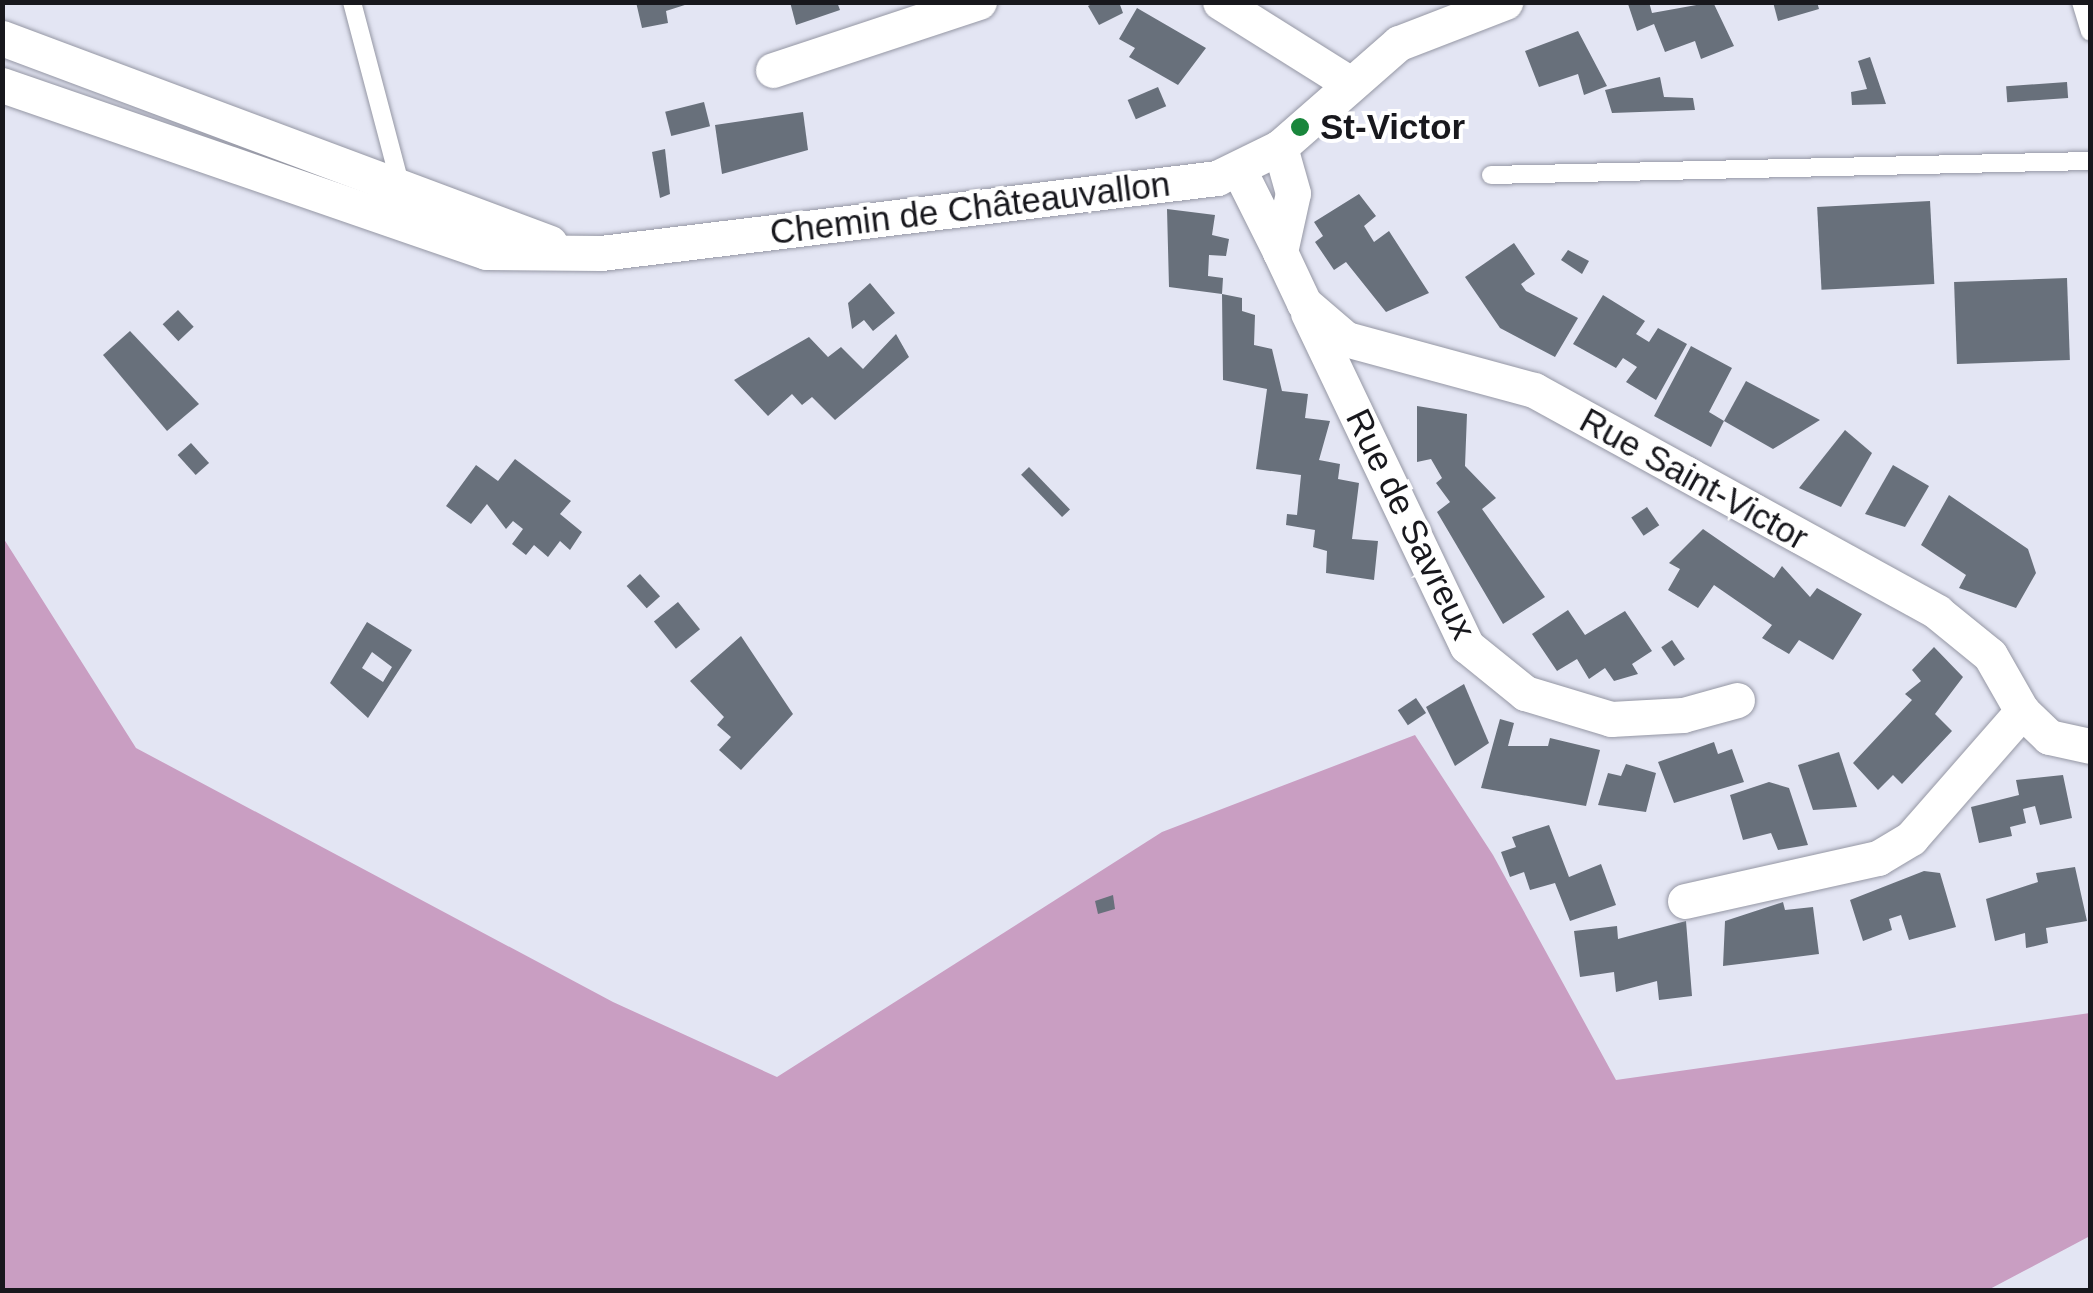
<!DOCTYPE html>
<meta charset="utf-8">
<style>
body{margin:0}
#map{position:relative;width:2093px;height:1293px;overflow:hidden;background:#e3e5f3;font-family:Arial,sans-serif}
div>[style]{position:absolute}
.forest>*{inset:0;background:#c99ec2}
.building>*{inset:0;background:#68707b;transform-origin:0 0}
.roads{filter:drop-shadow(0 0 2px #9597a4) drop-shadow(0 0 2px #9597a4)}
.service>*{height:18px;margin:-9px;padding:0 9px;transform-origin:9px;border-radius:9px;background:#fff}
.minor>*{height:35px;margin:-17.5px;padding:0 17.5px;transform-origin:17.5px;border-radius:17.5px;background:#fff}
.dots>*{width:28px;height:28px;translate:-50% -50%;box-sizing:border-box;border:5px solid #fff;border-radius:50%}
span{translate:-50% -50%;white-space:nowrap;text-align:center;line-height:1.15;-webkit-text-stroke:8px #fff;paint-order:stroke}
.poi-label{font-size:35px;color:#18181d;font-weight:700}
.left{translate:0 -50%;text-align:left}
.street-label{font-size:35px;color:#18181d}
.frame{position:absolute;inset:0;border:5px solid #18181d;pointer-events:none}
</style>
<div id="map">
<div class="forest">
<div style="clip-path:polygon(2px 536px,136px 748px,613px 1002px,777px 1077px,1162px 832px,1415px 735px,1493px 855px,1616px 1080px,2090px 1013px,2090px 1236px,1988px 1290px,3px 1290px)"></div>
</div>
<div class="building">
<div style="clip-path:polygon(636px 2px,690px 2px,691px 3px,666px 11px,668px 23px,642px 28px)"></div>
<div style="clip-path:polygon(790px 2px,837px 2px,840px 10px,796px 25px)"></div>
<div style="clip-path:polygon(1096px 2px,1119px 2px,1123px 13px,1099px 25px,1088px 6px)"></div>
<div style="clip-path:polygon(1649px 2px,1652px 13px,1713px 2px,1734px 46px,1701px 59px,1695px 41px,1665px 52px,1654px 24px,1637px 31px,1628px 4px)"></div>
<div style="clip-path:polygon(1773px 2px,1817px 2px,1819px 9px,1778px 21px)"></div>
<div style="clip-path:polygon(1137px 8px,1206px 48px,1178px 85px,1129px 57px,1135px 48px,1119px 39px)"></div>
<div style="clip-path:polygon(1578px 31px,1607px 86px,1584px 95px,1578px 74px,1539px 87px,1525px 51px)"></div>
<div style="clip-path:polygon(1870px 57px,1886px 104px,1852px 105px,1851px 92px,1867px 89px,1858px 61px)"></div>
<div style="clip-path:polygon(1660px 77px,1664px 97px,1693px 98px,1695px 110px,1612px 113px,1605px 90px)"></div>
<div style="left:2067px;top:82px;width:16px;height:61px;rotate:86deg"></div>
<div style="left:1158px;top:87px;width:21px;height:33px;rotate:67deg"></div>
<div style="left:704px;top:102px;width:25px;height:40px;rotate:76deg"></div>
<div style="clip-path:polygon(803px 112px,808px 150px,722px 174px,715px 125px)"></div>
<div style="clip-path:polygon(665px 149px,670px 194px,660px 198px,652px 152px)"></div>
<div style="clip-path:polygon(1359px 194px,1376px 216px,1364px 226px,1374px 242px,1389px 231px,1429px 293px,1386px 312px,1346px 262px,1334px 270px,1315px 242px,1323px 236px,1314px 222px)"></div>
<div style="left:1930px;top:201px;width:83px;height:113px;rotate:87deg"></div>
<div style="clip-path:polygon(1167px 209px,1215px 215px,1212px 235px,1229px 239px,1226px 256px,1209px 255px,1208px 276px,1223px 278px,1222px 294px,1169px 287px)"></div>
<div style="clip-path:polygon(1514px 243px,1535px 274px,1521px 284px,1526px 291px,1578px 318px,1555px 357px,1500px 328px,1465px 277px)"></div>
<div style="clip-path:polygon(1568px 250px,1589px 261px,1582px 274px,1561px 260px)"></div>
<div style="left:2067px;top:278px;width:82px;height:113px;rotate:88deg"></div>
<div style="clip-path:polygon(870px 283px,895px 313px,873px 331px,864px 320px,852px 329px,848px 303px)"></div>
<div style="clip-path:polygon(1222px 294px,1242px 298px,1242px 311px,1255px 315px,1254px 345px,1272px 349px,1282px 391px,1308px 394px,1305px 418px,1330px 421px,1319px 460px,1340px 464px,1338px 479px,1359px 483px,1352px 539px,1378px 541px,1374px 580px,1326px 573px,1327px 551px,1313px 547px,1315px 530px,1286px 525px,1287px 514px,1297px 515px,1301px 475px,1256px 469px,1267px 389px,1223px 380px)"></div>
<div style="clip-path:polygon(1603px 295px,1645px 321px,1636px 334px,1649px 342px,1658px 328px,1687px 344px,1656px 400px,1626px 382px,1637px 367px,1623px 358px,1616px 368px,1573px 344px)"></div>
<div style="left:178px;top:310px;width:23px;height:21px;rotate:47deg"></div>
<div style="clip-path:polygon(130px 331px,199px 404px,167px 431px,103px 355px)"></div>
<div style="clip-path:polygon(896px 334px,909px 357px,835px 420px,812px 397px,802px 405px,792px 394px,768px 416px,734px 380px,809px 337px,828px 357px,841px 347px,863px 369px)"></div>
<div style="clip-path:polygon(1691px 346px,1732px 368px,1709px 412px,1724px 421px,1711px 447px,1654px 416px)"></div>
<div style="clip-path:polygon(1746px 381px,1820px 420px,1773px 449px,1724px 421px)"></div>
<div style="clip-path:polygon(1417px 406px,1467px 414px,1465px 466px,1496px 498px,1482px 509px,1545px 597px,1503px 624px,1437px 512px,1450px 502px,1436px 483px,1442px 478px,1431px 459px,1417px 462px)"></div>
<div style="clip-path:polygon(1845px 430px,1872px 453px,1841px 507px,1799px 488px)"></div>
<div style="left:191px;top:443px;width:27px;height:18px;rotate:48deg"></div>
<div style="clip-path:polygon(515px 459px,571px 501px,560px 514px,582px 532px,570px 550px,560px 541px,548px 557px,534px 545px,526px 555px,512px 544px,523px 529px,513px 521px,506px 529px,487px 504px,471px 524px,446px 506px,476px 465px,498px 481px)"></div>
<div style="clip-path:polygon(1893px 465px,1929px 486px,1905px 527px,1865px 514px)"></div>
<div style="left:1029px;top:467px;width:59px;height:11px;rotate:46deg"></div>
<div style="clip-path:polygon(1949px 495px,2028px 549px,2036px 573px,2016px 608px,1959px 588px,1966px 575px,1921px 545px)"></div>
<div style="left:1647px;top:507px;width:22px;height:19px;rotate:56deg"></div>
<div style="clip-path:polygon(1703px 529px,1774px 578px,1782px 566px,1810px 597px,1817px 588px,1862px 614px,1833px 660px,1799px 640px,1789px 654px,1777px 647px,1762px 638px,1772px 625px,1714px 585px,1698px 608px,1668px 590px,1680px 569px,1669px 563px)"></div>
<div style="left:640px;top:574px;width:30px;height:18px;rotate:48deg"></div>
<div style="left:678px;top:602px;width:35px;height:31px;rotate:51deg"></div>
<div style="clip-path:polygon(1568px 610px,1585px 635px,1625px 611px,1652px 651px,1632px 664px,1638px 674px,1614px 681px,1605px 668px,1589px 679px,1577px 659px,1557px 671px,1532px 634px)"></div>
<div style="clip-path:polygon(evenodd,367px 622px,412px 650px,368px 718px,330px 683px,367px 622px,372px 652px,392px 667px,383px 682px,362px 668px,372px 652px)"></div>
<div style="clip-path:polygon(741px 636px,793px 714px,741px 770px,719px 750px,731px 737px,717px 725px,724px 717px,690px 681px)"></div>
<div style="left:1672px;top:640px;width:23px;height:13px;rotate:56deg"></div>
<div style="clip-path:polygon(1934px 647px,1963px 677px,1935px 714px,1952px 731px,1902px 784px,1893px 775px,1878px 790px,1853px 763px,1912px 700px,1905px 694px,1921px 681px,1912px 670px)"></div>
<div style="clip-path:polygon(1464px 684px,1489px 743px,1455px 766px,1426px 707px)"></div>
<div style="left:1416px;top:698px;width:18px;height:22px;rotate:56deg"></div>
<div style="clip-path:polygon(1500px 719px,1514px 723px,1508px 746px,1548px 746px,1550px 738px,1600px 750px,1586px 806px,1481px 788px)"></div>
<div style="clip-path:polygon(1714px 742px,1718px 754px,1732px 749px,1744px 782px,1674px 803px,1658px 762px)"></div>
<div style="clip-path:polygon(1839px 752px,1857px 807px,1813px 810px,1798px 765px)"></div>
<div style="clip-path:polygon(1626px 764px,1656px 773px,1646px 812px,1598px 805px,1608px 773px,1621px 776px)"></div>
<div style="clip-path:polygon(2063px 775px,2072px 818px,2040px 825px,2035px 806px,2023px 809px,2026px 823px,2010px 827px,2012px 836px,1979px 843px,1971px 807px,2019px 795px,2016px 780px)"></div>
<div style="clip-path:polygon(1769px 782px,1789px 788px,1808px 845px,1778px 850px,1771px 833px,1743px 840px,1730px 795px)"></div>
<div style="clip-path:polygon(1549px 825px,1569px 877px,1601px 864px,1616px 905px,1570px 921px,1555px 883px,1530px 890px,1524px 872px,1510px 877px,1501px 852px,1516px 847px,1512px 837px)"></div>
<div style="clip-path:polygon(2075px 867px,2087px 921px,2046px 928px,2048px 943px,2026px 948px,2025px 933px,1995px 941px,1986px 899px,2038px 882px,2036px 873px)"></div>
<div style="clip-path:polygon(1924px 871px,1940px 873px,1956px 927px,1909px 940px,1901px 915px,1889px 919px,1892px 930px,1863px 941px,1850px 900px)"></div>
<div style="clip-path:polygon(1113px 895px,1115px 909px,1098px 914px,1095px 901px)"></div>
<div style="clip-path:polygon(1783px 902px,1785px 910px,1813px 907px,1819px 954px,1723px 966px,1725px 921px)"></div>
<div style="clip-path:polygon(1686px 921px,1692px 996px,1659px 1000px,1657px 981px,1616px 992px,1614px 972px,1580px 977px,1574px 931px,1617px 926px,1618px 939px)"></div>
</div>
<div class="roads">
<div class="service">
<div style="left:352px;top:2px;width:191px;rotate:75.2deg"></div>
<div style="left:2081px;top:2px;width:31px;rotate:73deg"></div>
<div style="left:1491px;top:175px;width:599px;rotate:-1.34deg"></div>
</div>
<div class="minor">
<div style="left:1220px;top:2px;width:149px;rotate:32.1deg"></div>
<div style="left:2px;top:38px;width:585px;rotate:20.51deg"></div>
<div style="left:773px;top:70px;width:217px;rotate:-18.3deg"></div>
<div style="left:2px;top:85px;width:512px;rotate:19.04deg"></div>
<div style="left:486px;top:252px;width:115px;rotate:0.5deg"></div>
<div style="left:601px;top:253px;width:621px;rotate:-6.94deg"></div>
<div style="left:1217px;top:178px;width:70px;rotate:-26.2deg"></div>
<div style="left:1280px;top:147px;width:158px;rotate:-41.2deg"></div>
<div style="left:1399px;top:43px;width:114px;rotate:-21.1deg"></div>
<div style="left:1239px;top:170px;width:92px;rotate:63.4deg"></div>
<div style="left:1280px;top:252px;width:60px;rotate:-77.6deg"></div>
<div style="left:1293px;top:193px;width:48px;rotate:-105.8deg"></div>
<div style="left:1280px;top:252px;width:56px;rotate:64.8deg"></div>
<div style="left:1304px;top:303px;width:55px;rotate:40.6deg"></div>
<div style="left:1346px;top:339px;width:195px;rotate:15.2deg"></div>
<div style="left:1534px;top:390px;width:460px;rotate:28.8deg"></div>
<div style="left:1937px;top:612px;width:68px;rotate:39.1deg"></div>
<div style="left:1990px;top:655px;width:64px;rotate:60.3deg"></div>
<div style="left:2022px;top:711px;width:37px;rotate:44deg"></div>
<div style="left:2049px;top:737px;width:42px;rotate:12.4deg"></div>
<div style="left:1308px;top:313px;width:369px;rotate:64.5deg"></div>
<div style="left:1467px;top:646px;width:75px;rotate:39deg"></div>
<div style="left:1525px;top:693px;width:90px;rotate:16.8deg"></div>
<div style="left:1611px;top:719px;width:72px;rotate:-3.2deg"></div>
<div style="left:1683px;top:715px;width:56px;rotate:-15.5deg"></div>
<div style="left:1685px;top:901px;width:198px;rotate:-12.6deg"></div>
<div style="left:1878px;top:858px;width:39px;rotate:-31deg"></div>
<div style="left:1911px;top:838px;width:169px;rotate:-48.8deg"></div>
</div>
</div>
<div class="dots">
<div style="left:1300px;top:127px;background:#19863c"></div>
</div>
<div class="poi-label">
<span class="left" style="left:1320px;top:127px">St-Victor</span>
</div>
<div class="street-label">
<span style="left:970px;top:208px;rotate:-7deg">Chemin de Châteauvallon</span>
<span style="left:1694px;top:479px;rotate:29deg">Rue Saint-Victor</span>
<span style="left:1411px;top:524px;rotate:64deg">Rue de Savreux</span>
</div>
<div class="frame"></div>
</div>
